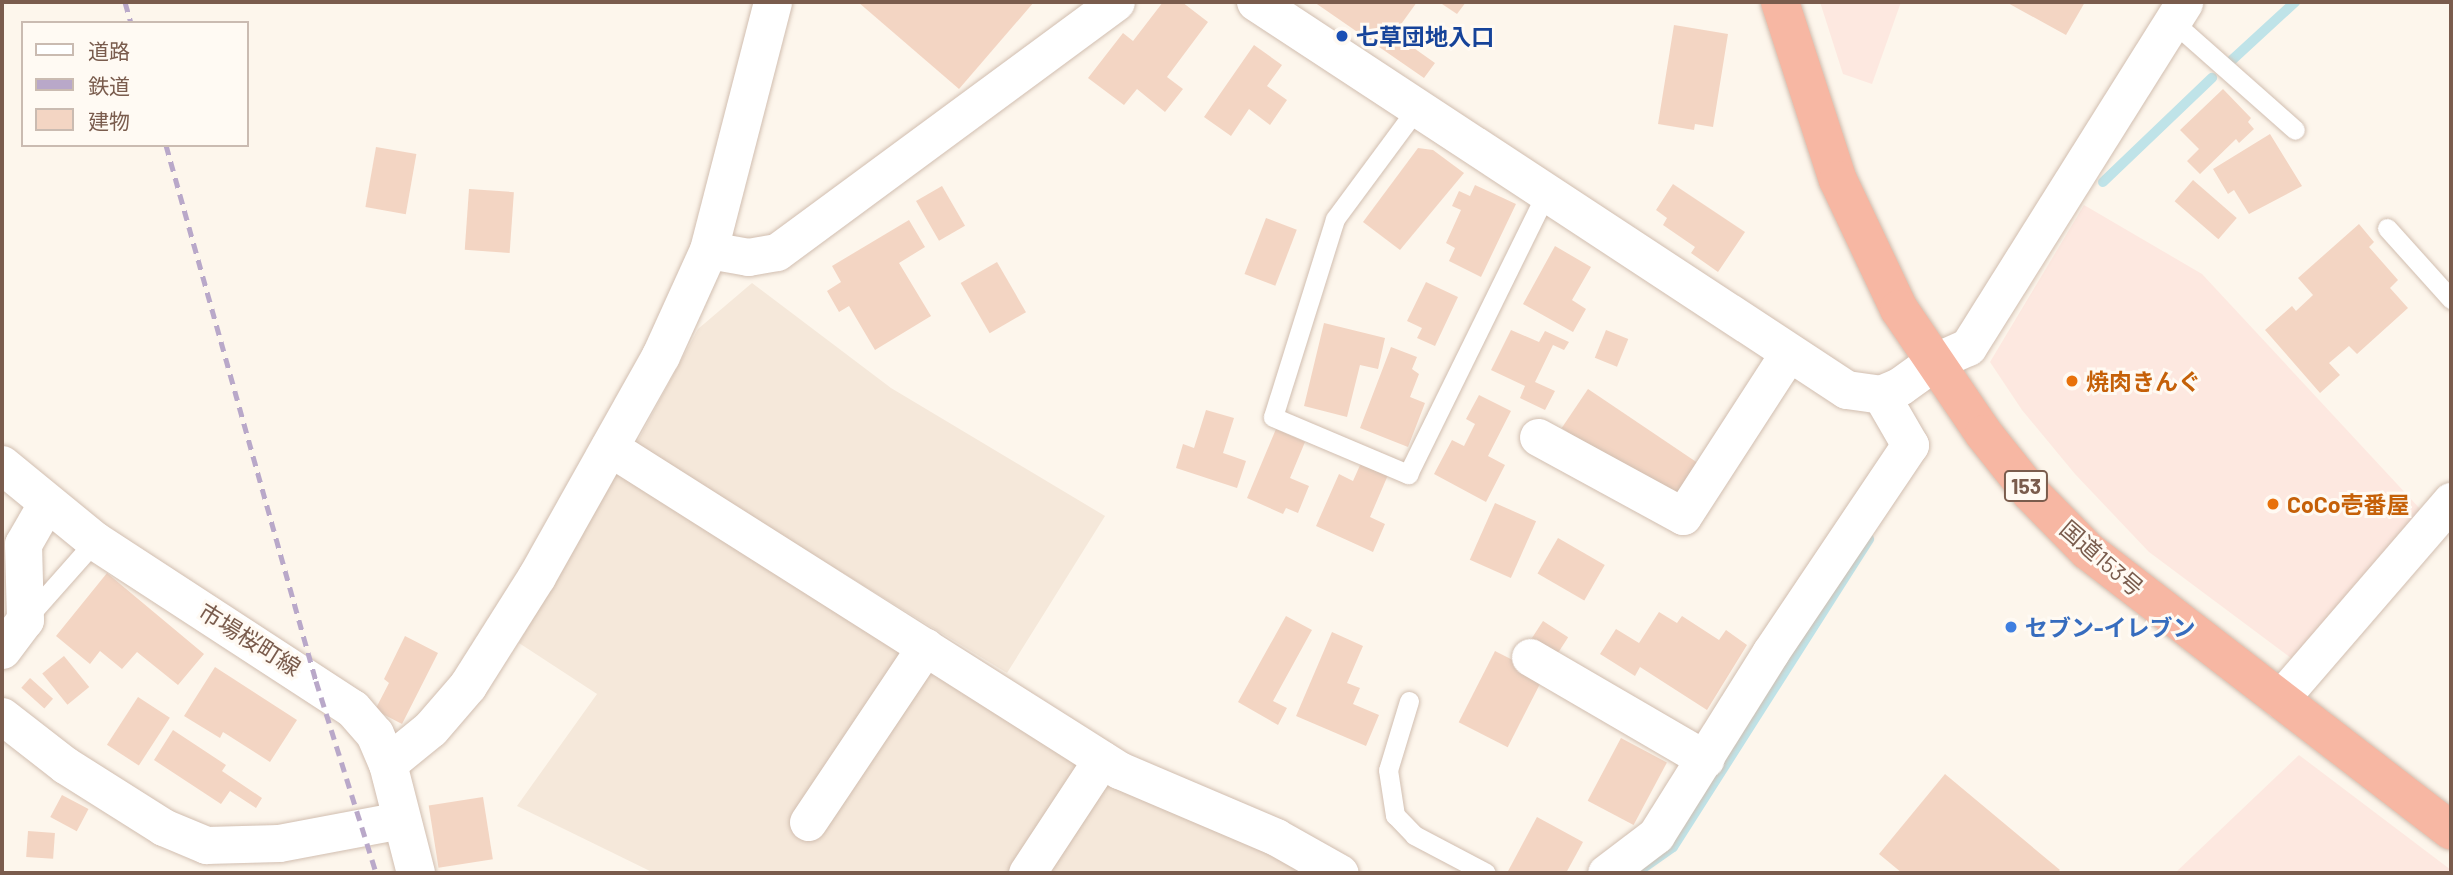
<!DOCTYPE html>
<meta charset="utf-8">
<style>
body{margin:0}
#map{position:relative;width:2453px;height:875px;overflow:hidden;background:#fdf6ec;font-family:Barlow,"Noto Sans JP",sans-serif}
div>[style]{position:absolute}
.residential>*{inset:0;background:#f5e8da}
.commercial>*{inset:0;background:#fde8e0}
.stream>*{height:10px;margin:-5px;padding:0 5px;transform-origin:5px;border-radius:5px;background:#bfe3e8}
.building>*{inset:0;background:#f3d5c3;transform-origin:0 0}
.roads{filter:drop-shadow(0 0 2px #d1beb0) drop-shadow(0 0 2px #d1beb0)}
.lane>*{height:19px;margin:-9.5px;padding:0 9.5px;transform-origin:9.5px;border-radius:9.5px;background:#fff}
.street>*{height:37px;margin:-18.5px;padding:0 18.5px;transform-origin:18.5px;border-radius:18.5px;background:#fff}
.secondary>*{height:38px;margin:-19px;padding:0 19px;transform-origin:19px;border-radius:19px;background:#fff}
.highway>*{height:38px;margin:-19px;padding:0 19px;transform-origin:19px;border-radius:19px;background:#f7b7a3}
.rail>*{height:5px;margin-top:-2.5px;transform-origin:0;background:repeating-linear-gradient(90deg,#b9a8c9 0 10px,transparent 0 17px)}
.dots>*{width:19px;height:19px;translate:-50% -50%;box-sizing:border-box;border:4px solid #fffaf3;border-radius:50%}
span{translate:-50% -50%;white-space:nowrap;text-align:center;line-height:1.15;-webkit-text-stroke:6px #fffaf3;paint-order:stroke}
.shield-label span{padding:2px 5px;background:#fffaf3;border:2px solid;border-radius:5px;-webkit-text-stroke-width:0}
.shield-label{font-size:21px;color:#7a5c4d;font-weight:700}
.transit-label{font-size:23px;color:#164399;font-weight:700}
.left{translate:0 -50%;text-align:left}
.food-label{font-size:23px;color:#c56008;font-weight:700}
.street-label{font-size:23px;color:#7a5c4d}
.shop-label{font-size:23px;color:#366cbe;font-weight:700}
.frame{position:absolute;inset:0;border:4px solid #7a5c4d;pointer-events:none}
.legend{position:absolute;left:21px;top:21px;width:228px;height:126px;box-sizing:border-box;background:#fffaf3;border:2px solid #cabbb1;margin:0;padding:9px 12px;list-style:none;font-size:21px;color:#7a5c4d}
.legend li{display:flex;align-items:center;gap:14px;height:35px}
.legend b{width:35px;border:2px solid #cabbb1}
</style>
<div id="map">
<div class="residential">
<div style="clip-path:polygon(752px 283px,891px 388px,1105px 516px,1007px 673px,635px 446px,698px 329px)"></div>
<div style="clip-path:polygon(618px 467px,1319px 873px,654px 873px,517px 806px,597px 694px,519px 643px)"></div>
</div>
<div class="commercial">
<div style="clip-path:polygon(1820px 2px,1901px 2px,1872px 84px,1843px 74px)"></div>
<div style="clip-path:polygon(2084px 205px,2202px 274px,2423px 512px,2295px 661px,2149px 552px,2075px 474px,2022px 410px,1990px 362px)"></div>
<div style="clip-path:polygon(2299px 755px,2451px 870px,2451px 873px,2175px 873px)"></div>
</div>
<div class="stream">
<div style="left:2232px;top:60px;width:86px;rotate:-42.6deg"></div>
<div style="left:2103px;top:182px;width:151px;rotate:-43.7deg"></div>
<div style="left:1636px;top:873px;width:45px;rotate:-35.1deg"></div>
<div style="left:1673px;top:847px;width:365px;rotate:-57.5deg"></div>
</div>
<div class="building">
<div style="clip-path:polygon(858px 2px,1034px 2px,959px 89px)"></div>
<div style="clip-path:polygon(1163px 2px,1182px 2px,1208px 22px,1167px 77px,1183px 89px,1165px 112px,1137px 89px,1124px 105px,1088px 78px,1123px 33px,1133px 41px)"></div>
<div style="clip-path:polygon(1314px 2px,1417px 2px,1394px 34px,1435px 63px,1424px 78px)"></div>
<div style="clip-path:polygon(1439px 2px,1466px 2px,1457px 14px)"></div>
<div style="clip-path:polygon(2006px 2px,2085px 2px,2066px 35px)"></div>
<div style="clip-path:polygon(1674px 25px,1728px 34px,1713px 127px,1695px 124px,1694px 130px,1658px 124px)"></div>
<div style="clip-path:polygon(1254px 45px,1282px 65px,1267px 86px,1287px 100px,1270px 125px,1249px 109px,1231px 136px,1204px 117px)"></div>
<div style="clip-path:polygon(2223px 89px,2251px 118px,2248px 122px,2254px 129px,2239px 143px,2236px 139px,2200px 174px,2187px 161px,2199px 149px,2180px 130px)"></div>
<div style="clip-path:polygon(2270px 134px,2302px 186px,2249px 214px,2234px 190px,2228px 194px,2213px 169px)"></div>
<div style="left:376px;top:147px;width:41px;height:61px;rotate:10deg"></div>
<div style="clip-path:polygon(1418px 148px,1433px 150px,1464px 173px,1400px 250px,1363px 222px)"></div>
<div style="left:2193px;top:180px;width:58px;height:28px;rotate:41deg"></div>
<div style="clip-path:polygon(1673px 184px,1745px 232px,1718px 272px,1691px 253px,1695px 247px,1663px 225px,1667px 218px,1656px 210px)"></div>
<div style="clip-path:polygon(1475px 185px,1516px 204px,1481px 277px,1449px 261px,1455px 248px,1446px 243px,1461px 210px,1452px 206px,1459px 191px,1470px 196px)"></div>
<div style="left:942px;top:186px;width:46px;height:30px;rotate:60deg"></div>
<div style="left:469px;top:189px;width:45px;height:61px;rotate:4deg"></div>
<div style="left:1266px;top:218px;width:33px;height:60px;rotate:21deg"></div>
<div style="clip-path:polygon(909px 220px,925px 247px,899px 263px,931px 316px,875px 350px,849px 306px,839px 312px,827px 291px,841px 282px,832px 266px)"></div>
<div style="clip-path:polygon(2359px 224px,2374px 242px,2369px 247px,2398px 280px,2390px 288px,2408px 308px,2357px 354px,2349px 346px,2329px 363px,2340px 375px,2320px 393px,2265px 330px,2292px 306px,2296px 311px,2313px 295px,2298px 278px)"></div>
<div style="clip-path:polygon(1555px 246px,1591px 267px,1572px 300px,1586px 309px,1573px 332px,1523px 304px)"></div>
<div style="left:997px;top:262px;width:58px;height:42px;rotate:60deg"></div>
<div style="clip-path:polygon(1426px 282px,1458px 297px,1435px 346px,1417px 338px,1422px 328px,1407px 321px)"></div>
<div style="clip-path:polygon(1324px 323px,1385px 338px,1378px 369px,1360px 365px,1347px 417px,1304px 406px)"></div>
<div style="clip-path:polygon(1511px 330px,1539px 342px,1545px 331px,1569px 342px,1564px 350px,1553px 345px,1535px 382px,1555px 391px,1545px 410px,1520px 398px,1525px 386px,1491px 370px)"></div>
<div style="left:1606px;top:330px;width:24px;height:30px;rotate:22deg"></div>
<div style="clip-path:polygon(1391px 347px,1417px 357px,1412px 369px,1419px 374px,1410px 397px,1425px 403px,1408px 447px,1360px 428px)"></div>
<div style="left:1588px;top:389px;width:132px;height:47px;rotate:34deg"></div>
<div style="clip-path:polygon(1479px 395px,1511px 411px,1488px 456px,1505px 465px,1486px 502px,1434px 474px,1452px 440px,1464px 446px,1475px 424px,1466px 419px)"></div>
<div style="clip-path:polygon(1206px 410px,1234px 418px,1223px 453px,1246px 461px,1237px 488px,1176px 468px,1183px 444px,1194px 448px)"></div>
<div style="clip-path:polygon(1276px 429px,1305px 442px,1290px 478px,1309px 486px,1298px 513px,1286px 508px,1283px 514px,1247px 498px)"></div>
<div style="clip-path:polygon(1361px 463px,1388px 475px,1370px 517px,1385px 524px,1373px 552px,1316px 526px,1339px 474px,1353px 481px)"></div>
<div style="left:1495px;top:503px;width:45px;height:62px;rotate:24deg"></div>
<div style="left:1558px;top:538px;width:54px;height:41px;rotate:30deg"></div>
<div style="clip-path:polygon(107px 573px,204px 654px,178px 685px,137px 652px,122px 669px,100px 651px,90px 664px,56px 636px)"></div>
<div style="clip-path:polygon(1659px 612px,1677px 623px,1682px 616px,1719px 640px,1726px 630px,1747px 645px,1707px 710px,1640px 667px,1635px 676px,1600px 654px,1616px 629px,1639px 643px)"></div>
<div style="clip-path:polygon(1286px 616px,1312px 630px,1273px 701px,1287px 708px,1278px 725px,1238px 702px)"></div>
<div style="left:1543px;top:621px;width:30px;height:28px;rotate:33deg"></div>
<div style="clip-path:polygon(1332px 632px,1363px 646px,1347px 683px,1360px 688px,1353px 704px,1379px 715px,1366px 746px,1296px 716px)"></div>
<div style="clip-path:polygon(405px 636px,438px 653px,402px 724px,375px 710px,389px 683px,384px 679px)"></div>
<div style="left:1495px;top:651px;width:55px;height:80px;rotate:27deg"></div>
<div style="left:64px;top:656px;width:40px;height:28px;rotate:51deg"></div>
<div style="clip-path:polygon(215px 667px,297px 720px,270px 762px,223px 732px,220px 738px,184px 716px)"></div>
<div style="left:30px;top:678px;width:31px;height:13px;rotate:42deg"></div>
<div style="left:138px;top:697px;width:38px;height:57px;rotate:33deg"></div>
<div style="clip-path:polygon(173px 730px,226px 765px,222px 771px,262px 798px,256px 808px,230px 791px,221px 804px,154px 760px)"></div>
<div style="left:1621px;top:738px;width:52px;height:71px;rotate:28deg"></div>
<div style="clip-path:polygon(1945px 774px,2060px 870px,2057px 873px,1902px 873px,1879px 854px)"></div>
<div style="left:62px;top:795px;width:30px;height:25px;rotate:28deg"></div>
<div style="left:483px;top:797px;width:63px;height:55px;rotate:81deg"></div>
<div style="clip-path:polygon(1537px 817px,1583px 842px,1566px 873px,1507px 873px)"></div>
<div style="left:28px;top:831px;width:27px;height:26px;rotate:4deg"></div>
</div>
<div class="roads">
<div class="lane">
<div style="left:2172px;top:21px;width:164px;rotate:41.5deg"></div>
<div style="left:1417px;top:108px;width:138px;rotate:126.5deg"></div>
<div style="left:1335px;top:219px;width:207px;rotate:107.4deg"></div>
<div style="left:1273px;top:417px;width:147px;rotate:22.9deg"></div>
<div style="left:1408px;top:474px;width:313px;rotate:-63.8deg"></div>
<div style="left:2387px;top:228px;width:96px;rotate:48deg"></div>
<div style="left:26px;top:619px;width:104px;rotate:-48.5deg"></div>
<div style="left:1409px;top:701px;width:72px;rotate:106.9deg"></div>
<div style="left:1388px;top:770px;width:46px;rotate:81.2deg"></div>
<div style="left:1395px;top:815px;width:28px;rotate:46deg"></div>
<div style="left:1414px;top:835px;width:81px;rotate:27.8deg"></div>
</div>
<div class="street">
<div style="left:709px;top:250px;width:40px;rotate:10deg"></div>
<div style="left:748px;top:257px;width:29px;rotate:-10deg"></div>
<div style="left:777px;top:252px;width:421px;rotate:-36.4deg"></div>
<div style="left:1936px;top:361px;width:35px;rotate:-24deg"></div>
<div style="left:1968px;top:347px;width:407px;rotate:-57.9deg"></div>
<div style="left:1538px;top:437px;width:165px;rotate:28.6deg"></div>
<div style="left:1683px;top:516px;width:192px;rotate:-57.1deg"></div>
<div style="left:609px;top:447px;width:604px;rotate:32.35deg"></div>
<div style="left:1119px;top:770px;width:171px;rotate:23.1deg"></div>
<div style="left:1276px;top:837px;width:73px;rotate:29.4deg"></div>
<div style="left:2px;top:650px;width:38px;rotate:-53deg"></div>
<div style="left:25px;top:620px;width:76px;rotate:-91.5deg"></div>
<div style="left:23px;top:544px;width:46px;rotate:-60.1deg"></div>
<div style="left:1530px;top:657px;width:203px;rotate:30.2deg"></div>
<div style="left:2280px;top:699px;width:262px;rotate:-49.2deg"></div>
<div style="left:2px;top:716px;width:80px;rotate:37.9deg"></div>
<div style="left:65px;top:765px;width:116px;rotate:32.3deg"></div>
<div style="left:163px;top:827px;width:47px;rotate:22.7deg"></div>
<div style="left:206px;top:845px;width:73px;rotate:-1.6deg"></div>
<div style="left:279px;top:843px;width:124px;rotate:-10.7deg"></div>
<div style="left:808px;top:822px;width:211px;rotate:-56.2deg"></div>
<div style="left:1027px;top:873px;width:136px;rotate:-56.7deg"></div>
<div style="left:1606px;top:873px;width:63px;rotate:-37.2deg"></div>
<div style="left:1656px;top:835px;width:215px;rotate:-57.9deg"></div>
<div style="left:1770px;top:653px;width:251px;rotate:-56.1deg"></div>
<div style="left:1910px;top:445px;width:58px;rotate:-120.1deg"></div>
</div>
<div class="secondary">
<div style="left:1256px;top:2px;width:707px;rotate:33.29deg"></div>
<div style="left:1847px;top:390px;width:34px;rotate:8deg"></div>
<div style="left:1881px;top:395px;width:21px;rotate:-23deg"></div>
<div style="left:1900px;top:387px;width:44px;rotate:-35.8deg"></div>
<div style="left:2px;top:465px;width:120px;rotate:39.3deg"></div>
<div style="left:95px;top:541px;width:308px;rotate:33.1deg"></div>
<div style="left:353px;top:709px;width:33px;rotate:49deg"></div>
<div style="left:375px;top:734px;width:33px;rotate:67deg"></div>
<div style="left:388px;top:764px;width:113px;rotate:75.6deg"></div>
<div style="left:388px;top:764px;width:55px;rotate:-39.1deg"></div>
<div style="left:431px;top:729px;width:57px;rotate:-49.3deg"></div>
<div style="left:468px;top:686px;width:129px;rotate:-57.7deg"></div>
<div style="left:537px;top:577px;width:253px;rotate:-60.7deg"></div>
<div style="left:661px;top:356px;width:116px;rotate:-65.6deg"></div>
<div style="left:709px;top:250px;width:256px;rotate:-75.5deg"></div>
</div>
<div class="highway">
<div style="left:1780px;top:2px;width:187px;rotate:72deg"></div>
<div style="left:1838px;top:180px;width:143px;rotate:64.7deg"></div>
<div style="left:1899px;top:309px;width:151px;rotate:55.8deg"></div>
<div style="left:1984px;top:434px;width:75px;rotate:51.5deg"></div>
<div style="left:2031px;top:493px;width:81px;rotate:45.5deg"></div>
<div style="left:2088px;top:551px;width:458px;rotate:37.6deg"></div>
</div>
</div>
<div class="rail">
<div style="left:125px;top:2px;width:22px;rotate:74deg"></div>
<div style="left:166px;top:145px;width:557px;rotate:74.37deg"></div>
<div style="left:316px;top:681px;width:201px;rotate:72.6deg"></div>
</div>
<div class="dots">
<div style="left:1342px;top:36px;background:#1a4fb4"></div>
<div style="left:2072px;top:381px;background:#e8710a"></div>
<div style="left:2273px;top:504px;background:#e8710a"></div>
<div style="left:2011px;top:627px;background:#3f7fe0"></div>
</div>
<div class="shield-label">
<span style="left:2026px;top:486px">153</span>
</div>
<div class="transit-label">
<span class="left" style="left:1356px;top:36px">七草団地入口</span>
</div>
<div class="food-label">
<span class="left" style="left:2086px;top:381px">焼肉きんぐ</span>
<span class="left" style="left:2287px;top:504px">CoCo壱番屋</span>
</div>
<div class="street-label">
<span style="left:2102px;top:558px;rotate:41deg">国道153号</span>
<span style="left:250px;top:639px;rotate:32deg">市場桜町線</span>
</div>
<div class="shop-label">
<span class="left" style="left:2025px;top:627px">セブン-イレブン</span>
</div>
<div class="frame"></div>
<ul class="legend">
<li><b style="height:9px;background:#fff"></b>道路</li>
<li><b style="height:9px;background:#b9a8c9"></b>鉄道</li>
<li><b style="height:19px;background:#f3d5c3"></b>建物</li>
</ul>
</div>
